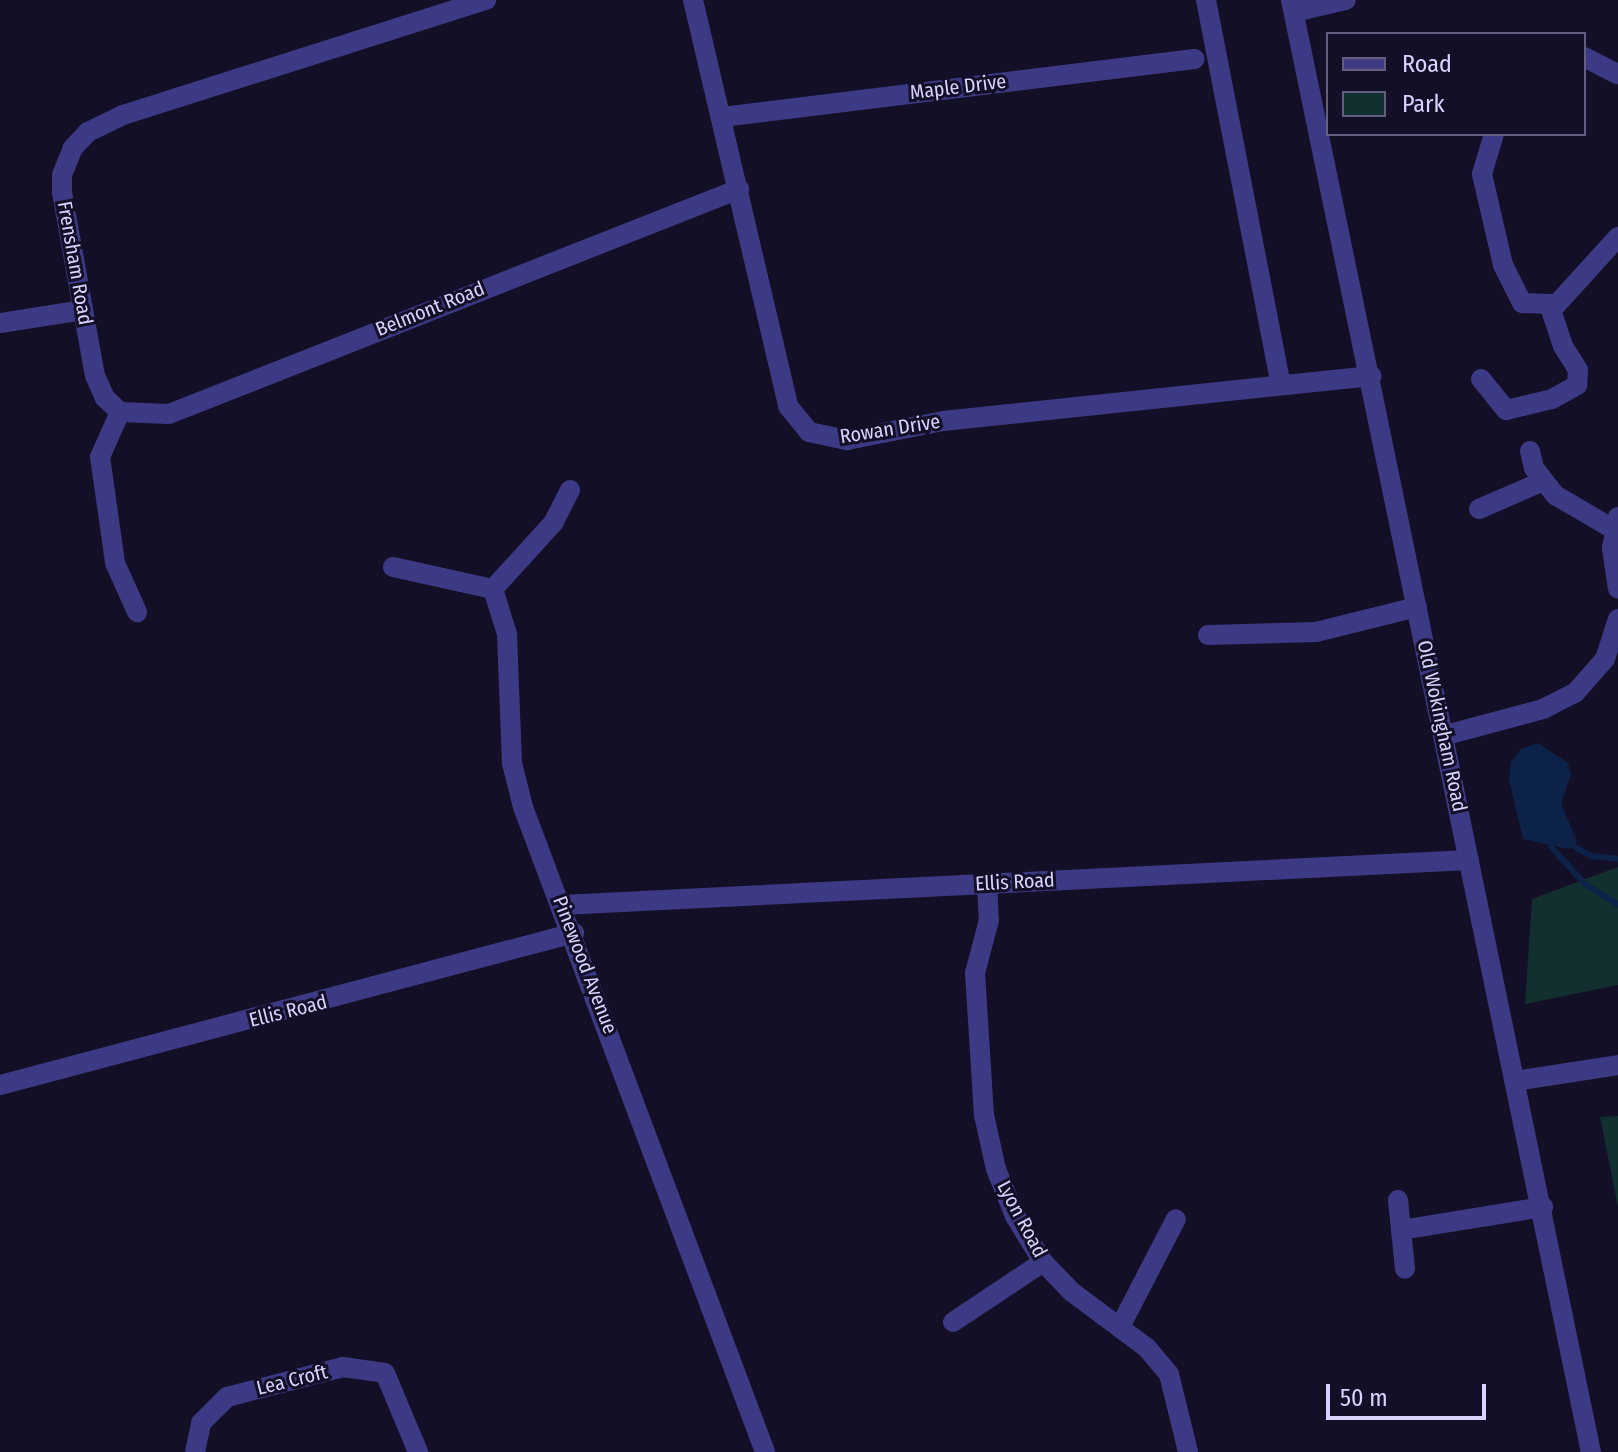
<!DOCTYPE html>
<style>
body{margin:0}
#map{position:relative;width:1618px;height:1452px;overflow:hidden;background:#130f26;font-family:"Fira Sans Condensed",sans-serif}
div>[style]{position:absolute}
.green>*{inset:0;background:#12302f}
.water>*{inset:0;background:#0c2248}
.stream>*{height:6px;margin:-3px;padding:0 3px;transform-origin:3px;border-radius:3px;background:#0c2248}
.minor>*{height:20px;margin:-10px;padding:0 10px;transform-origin:10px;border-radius:10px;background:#3d3a85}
span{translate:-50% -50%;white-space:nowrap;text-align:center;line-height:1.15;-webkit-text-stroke:6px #130f26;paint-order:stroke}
.street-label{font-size:20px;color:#d9d4ff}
.legend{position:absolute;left:1326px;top:32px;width:260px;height:104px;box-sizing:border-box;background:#130f26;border:2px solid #625e7d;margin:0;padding:10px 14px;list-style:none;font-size:24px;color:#d9d4ff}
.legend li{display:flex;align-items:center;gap:16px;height:40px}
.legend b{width:40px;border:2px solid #625e7d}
.scale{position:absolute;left:1326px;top:1384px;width:160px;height:36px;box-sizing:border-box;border:4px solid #d9d4ff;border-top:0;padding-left:10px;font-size:24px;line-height:28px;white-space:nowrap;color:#d9d4ff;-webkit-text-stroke:6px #130f26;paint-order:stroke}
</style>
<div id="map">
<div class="green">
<div style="clip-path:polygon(1618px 867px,1618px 985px,1525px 1004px,1532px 899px)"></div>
<div style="clip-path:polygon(1618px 1116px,1618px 1207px,1600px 1117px)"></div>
</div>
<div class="water">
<div style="clip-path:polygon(1538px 743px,1568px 763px,1571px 775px,1561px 803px,1577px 842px,1569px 849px,1523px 839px,1509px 780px,1511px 762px,1521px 749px)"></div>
</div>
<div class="stream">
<div style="left:1573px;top:846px;width:21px;rotate:29deg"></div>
<div style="left:1591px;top:856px;width:27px;rotate:6deg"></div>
<div style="left:1551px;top:847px;width:50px;rotate:47.4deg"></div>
<div style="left:1585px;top:884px;width:39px;rotate:32deg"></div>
</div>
<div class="minor">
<div style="left:693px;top:0;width:417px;rotate:76.8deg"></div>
<div style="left:788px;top:406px;width:33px;rotate:51deg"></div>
<div style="left:809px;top:432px;width:39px;rotate:12deg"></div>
<div style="left:847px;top:440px;width:98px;rotate:-11.2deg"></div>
<div style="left:943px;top:421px;width:431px;rotate:-6deg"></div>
<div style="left:1206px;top:0;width:392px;rotate:79deg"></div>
<div style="left:1291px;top:0;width:1483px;rotate:78.33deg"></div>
<div style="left:1294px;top:12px;width:53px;rotate:-13deg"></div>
<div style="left:1584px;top:57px;width:38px;rotate:27deg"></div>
<div style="left:722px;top:117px;width:476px;rotate:-7deg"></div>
<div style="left:1494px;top:134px;width:42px;rotate:106.7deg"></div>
<div style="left:1482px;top:174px;width:93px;rotate:77deg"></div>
<div style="left:1503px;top:265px;width:42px;rotate:63.4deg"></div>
<div style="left:1522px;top:303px;width:35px;rotate:2deg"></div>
<div style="left:1557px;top:304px;width:91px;rotate:-47.7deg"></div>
<div style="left:0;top:323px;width:84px;rotate:-8.9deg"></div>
<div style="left:1481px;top:379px;width:40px;rotate:51deg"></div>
<div style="left:1506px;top:410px;width:47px;rotate:-13.4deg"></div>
<div style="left:1552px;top:399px;width:29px;rotate:-29deg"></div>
<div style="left:1577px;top:385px;width:15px;rotate:-86deg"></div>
<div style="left:1578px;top:370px;width:28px;rotate:-122deg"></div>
<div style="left:1563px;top:346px;width:41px;rotate:-108.4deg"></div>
<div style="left:120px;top:412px;width:21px;rotate:-137deg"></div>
<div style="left:105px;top:398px;width:24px;rotate:-114deg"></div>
<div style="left:95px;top:376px;width:187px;rotate:-100.2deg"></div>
<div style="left:62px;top:192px;width:17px;rotate:-90deg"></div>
<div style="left:62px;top:175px;width:29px;rotate:-68deg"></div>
<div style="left:73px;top:148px;width:22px;rotate:-47deg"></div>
<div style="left:88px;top:132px;width:39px;rotate:-26deg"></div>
<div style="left:123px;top:115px;width:381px;rotate:-17.6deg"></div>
<div style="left:120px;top:412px;width:49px;rotate:2.3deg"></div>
<div style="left:169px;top:414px;width:613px;rotate:-21.54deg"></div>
<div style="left:120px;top:412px;width:49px;rotate:114deg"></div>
<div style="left:100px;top:457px;width:107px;rotate:81.9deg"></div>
<div style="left:115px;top:563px;width:54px;rotate:65.8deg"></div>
<div style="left:1530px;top:451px;width:17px;rotate:77deg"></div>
<div style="left:1534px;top:468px;width:34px;rotate:52deg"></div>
<div style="left:1555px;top:495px;width:69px;rotate:30.3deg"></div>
<div style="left:570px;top:490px;width:36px;rotate:117deg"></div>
<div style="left:554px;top:522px;width:91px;rotate:132.3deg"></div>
<div style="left:493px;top:589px;width:47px;rotate:72.7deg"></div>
<div style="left:507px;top:634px;width:129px;rotate:87.8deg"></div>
<div style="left:512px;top:763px;width:45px;rotate:76deg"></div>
<div style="left:523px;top:807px;width:689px;rotate:69.43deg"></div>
<div style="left:1479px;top:509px;width:68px;rotate:-23.5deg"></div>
<div style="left:1618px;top:517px;width:32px;rotate:101deg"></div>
<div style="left:1612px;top:548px;width:41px;rotate:81.7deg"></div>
<div style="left:393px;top:567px;width:102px;rotate:12.4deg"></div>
<div style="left:1208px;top:635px;width:108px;rotate:-1.6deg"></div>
<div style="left:1316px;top:632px;width:104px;rotate:-13.9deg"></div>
<div style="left:1446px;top:735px;width:100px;rotate:-15deg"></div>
<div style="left:1543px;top:709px;width:36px;rotate:-27deg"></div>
<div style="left:1575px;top:693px;width:45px;rotate:-48.6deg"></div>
<div style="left:1605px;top:659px;width:42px;rotate:-72deg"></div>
<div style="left:987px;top:884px;width:36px;rotate:87deg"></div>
<div style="left:989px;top:920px;width:55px;rotate:104.8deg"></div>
<div style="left:975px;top:973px;width:142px;rotate:86.4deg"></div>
<div style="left:984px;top:1115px;width:55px;rotate:77.5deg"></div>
<div style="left:996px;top:1169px;width:51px;rotate:68deg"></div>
<div style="left:1015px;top:1216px;width:54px;rotate:58.7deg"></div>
<div style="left:1043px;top:1262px;width:42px;rotate:46deg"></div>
<div style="left:1072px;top:1292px;width:94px;rotate:36.7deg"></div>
<div style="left:1147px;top:1348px;width:34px;rotate:50deg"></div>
<div style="left:1169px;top:1374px;width:80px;rotate:76.3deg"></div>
<div style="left:562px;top:905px;width:908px;rotate:-2.84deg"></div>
<div style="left:1515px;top:1081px;width:104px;rotate:-8.8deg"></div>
<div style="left:0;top:1085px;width:594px;rotate:-14.83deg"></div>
<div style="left:1398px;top:1200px;width:69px;rotate:84.2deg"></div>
<div style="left:1401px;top:1230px;width:144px;rotate:-9.2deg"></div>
<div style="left:953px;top:1322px;width:108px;rotate:-33.7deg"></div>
<div style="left:1121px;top:1325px;width:119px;rotate:-62.6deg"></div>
<div style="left:195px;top:1452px;width:30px;rotate:-78deg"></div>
<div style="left:201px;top:1423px;width:37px;rotate:-45deg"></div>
<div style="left:227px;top:1397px;width:120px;rotate:-14.5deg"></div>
<div style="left:343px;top:1367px;width:42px;rotate:8.1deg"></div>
<div style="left:385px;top:1373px;width:86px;rotate:67.3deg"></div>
</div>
<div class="street-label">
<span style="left:958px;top:87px;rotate:-7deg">Maple Drive</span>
<span style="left:75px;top:263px;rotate:80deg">Frensham Road</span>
<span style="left:430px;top:309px;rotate:-22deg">Belmont Road</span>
<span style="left:890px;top:429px;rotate:-9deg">Rowan Drive</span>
<span style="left:1442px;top:726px;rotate:78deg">Old Wokingham Road</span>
<span style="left:1015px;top:882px;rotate:-3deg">Ellis Road</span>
<span style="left:585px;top:965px;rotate:69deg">Pinewood Avenue</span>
<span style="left:288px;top:1011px;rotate:-14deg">Ellis Road</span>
<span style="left:1022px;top:1219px;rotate:62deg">Lyon Road</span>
<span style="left:292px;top:1380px;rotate:-14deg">Lea Croft</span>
</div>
<ul class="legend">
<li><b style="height:10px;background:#3d3a85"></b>Road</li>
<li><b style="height:22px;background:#12302f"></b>Park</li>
</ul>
<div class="scale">50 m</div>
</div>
